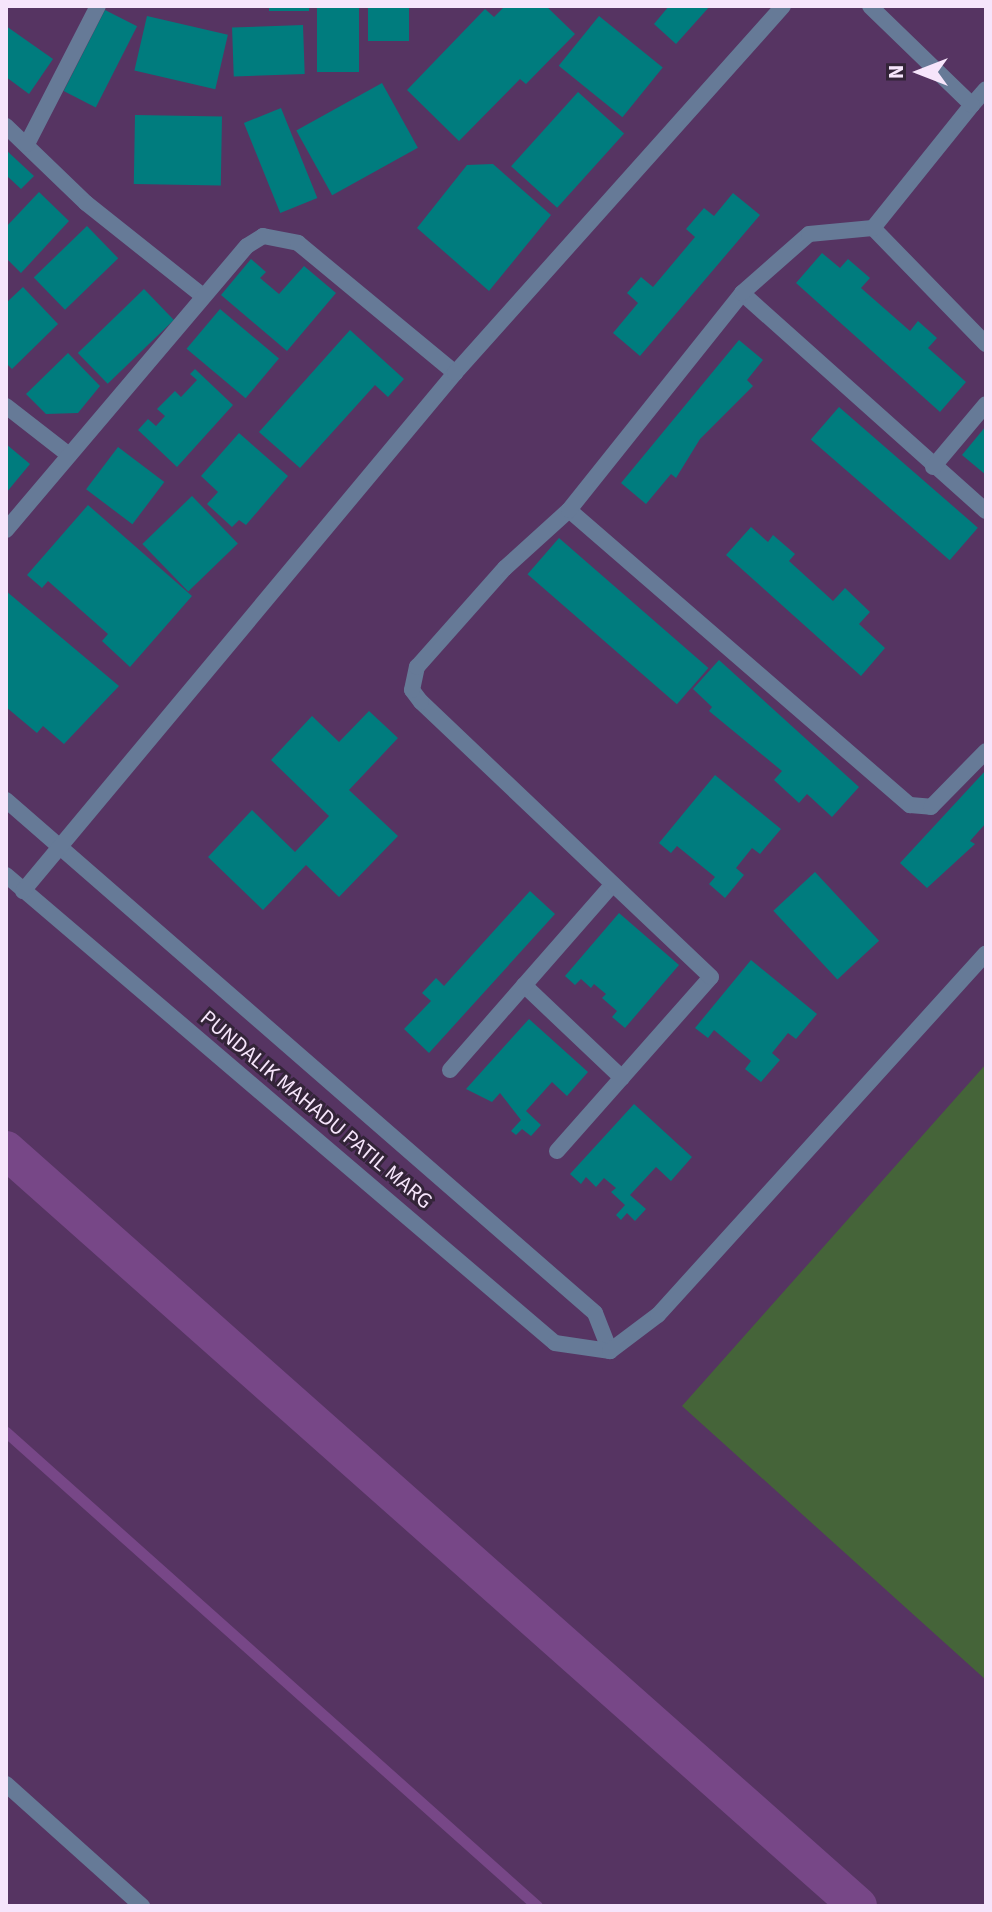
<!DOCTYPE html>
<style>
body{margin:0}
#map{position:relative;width:992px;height:1912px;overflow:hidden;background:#563462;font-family:"Source Sans 3",sans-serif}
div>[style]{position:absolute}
.green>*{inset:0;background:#456439}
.stream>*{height:11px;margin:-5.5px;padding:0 5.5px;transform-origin:5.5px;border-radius:5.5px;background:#774787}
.canal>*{height:38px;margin:-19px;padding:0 19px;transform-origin:19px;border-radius:19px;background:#774787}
.building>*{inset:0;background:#007c7e;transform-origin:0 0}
.service>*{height:16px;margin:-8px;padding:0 8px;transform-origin:8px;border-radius:8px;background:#667a97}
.minor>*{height:16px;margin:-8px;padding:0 8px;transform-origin:8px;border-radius:8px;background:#667a97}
span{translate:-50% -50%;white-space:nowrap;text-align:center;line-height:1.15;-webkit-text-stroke:6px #332438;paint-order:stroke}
.street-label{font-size:22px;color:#f6e5fb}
.frame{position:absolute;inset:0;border:8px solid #f6e5fb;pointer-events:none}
.north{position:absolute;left:880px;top:32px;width:80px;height:80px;-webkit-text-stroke:6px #332438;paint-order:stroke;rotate:270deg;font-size:22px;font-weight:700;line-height:32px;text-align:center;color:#f6e5fb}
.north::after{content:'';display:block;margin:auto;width:28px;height:36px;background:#f6e5fb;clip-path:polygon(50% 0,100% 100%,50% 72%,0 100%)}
</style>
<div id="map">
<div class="green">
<div style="clip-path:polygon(986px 1064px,986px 1680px,682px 1406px)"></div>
</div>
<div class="stream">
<div style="left:6px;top:1432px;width:712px;rotate:41.75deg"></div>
</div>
<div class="canal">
<div style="left:6px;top:1150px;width:1139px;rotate:41.58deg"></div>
</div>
<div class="building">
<div style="left:269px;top:6px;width:40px;height:5px"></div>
<div style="left:317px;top:6px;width:42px;height:66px"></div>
<div style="left:368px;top:6px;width:41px;height:35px"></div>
<div style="clip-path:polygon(505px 6px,546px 6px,575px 34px,526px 84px,520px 79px,459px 141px,407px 90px,485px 9px,494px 17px)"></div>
<div style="clip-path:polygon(669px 6px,710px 6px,676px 44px,654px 24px)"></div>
<div style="left:105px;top:10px;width:36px;height:91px;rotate:27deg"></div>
<div style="left:147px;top:16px;width:83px;height:56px;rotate:13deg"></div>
<div style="left:599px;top:16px;width:82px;height:64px;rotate:39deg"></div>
<div style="left:303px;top:25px;width:49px;height:71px;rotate:88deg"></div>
<div style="clip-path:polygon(6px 26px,53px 59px,29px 94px,6px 77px)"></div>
<div style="left:382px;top:83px;width:74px;height:98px;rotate:61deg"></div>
<div style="left:578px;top:92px;width:62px;height:100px;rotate:42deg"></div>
<div style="left:281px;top:108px;width:97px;height:40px;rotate:68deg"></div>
<div style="left:135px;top:115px;width:87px;height:69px;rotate:1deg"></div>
<div style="clip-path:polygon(6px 150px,34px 176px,21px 189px,6px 175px)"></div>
<div style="clip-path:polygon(493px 164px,551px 215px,489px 291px,417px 228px,467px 165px)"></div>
<div style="clip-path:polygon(39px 192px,69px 221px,21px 273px,6px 258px,6px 227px)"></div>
<div style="clip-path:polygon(733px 193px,760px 215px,640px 356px,613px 333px,638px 303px,627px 293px,641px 277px,653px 287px,695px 237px,686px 229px,704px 208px,714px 216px)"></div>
<div style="left:87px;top:226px;width:45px;height:74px;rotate:46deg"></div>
<div style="clip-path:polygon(822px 253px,840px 268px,848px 259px,870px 278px,861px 288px,910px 331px,918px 321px,937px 338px,928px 348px,966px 382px,940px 412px,796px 283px)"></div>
<div style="clip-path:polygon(251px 259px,266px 272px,260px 278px,279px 294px,304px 266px,336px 293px,287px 351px,221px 295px)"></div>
<div style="clip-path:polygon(23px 287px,58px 324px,12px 369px,6px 363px,6px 303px)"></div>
<div style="left:144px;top:289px;width:43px;height:92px;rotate:46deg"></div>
<div style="left:220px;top:309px;width:77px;height:52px;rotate:40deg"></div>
<div style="clip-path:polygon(350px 330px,404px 379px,388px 397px,375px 385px,300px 468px,259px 432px)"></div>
<div style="clip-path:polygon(739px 340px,763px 360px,747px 380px,753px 386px,700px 439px,676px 478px,671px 474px,646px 504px,621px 483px)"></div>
<div style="clip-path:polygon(68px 353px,100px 386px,78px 413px,46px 414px,26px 394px)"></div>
<div style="clip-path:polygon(195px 369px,233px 405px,177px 467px,138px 430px,148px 419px,156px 426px,165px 416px,157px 409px,175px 391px,181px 397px,197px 380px,190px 374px)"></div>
<div style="left:839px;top:407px;width:184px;height:43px;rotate:41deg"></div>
<div style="clip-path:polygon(986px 426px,986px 475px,962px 455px)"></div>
<div style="clip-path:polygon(239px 433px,288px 476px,246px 525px,239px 520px,232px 527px,207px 504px,218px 492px,201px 476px)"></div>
<div style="clip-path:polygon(6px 444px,30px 464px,6px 493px)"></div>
<div style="left:118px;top:447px;width:58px;height:53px;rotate:37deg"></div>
<div style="left:192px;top:496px;width:66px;height:69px;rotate:46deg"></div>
<div style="clip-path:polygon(88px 505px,192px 596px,130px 667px,102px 641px,108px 634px,48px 581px,42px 588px,27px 575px)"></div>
<div style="clip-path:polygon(751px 527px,768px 542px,773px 535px,795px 554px,789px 561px,833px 601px,845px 588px,870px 612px,859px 624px,885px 648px,861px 676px,726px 555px)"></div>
<div style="left:559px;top:538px;width:198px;height:48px;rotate:41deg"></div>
<div style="clip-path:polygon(6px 591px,119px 686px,64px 744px,43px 726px,37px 733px,6px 707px)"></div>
<div style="clip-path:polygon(719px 660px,859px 787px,832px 817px,807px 794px,799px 803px,774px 780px,782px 771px,709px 711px,712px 707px,693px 689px)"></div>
<div style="clip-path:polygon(369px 711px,398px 738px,349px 790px,398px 836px,339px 897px,306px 865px,263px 910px,208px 857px,252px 810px,295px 852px,329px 816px,271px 760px,312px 716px,339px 742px)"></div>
<div style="clip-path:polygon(986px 770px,986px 823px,970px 841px,975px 844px,927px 888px,900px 863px)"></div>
<div style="clip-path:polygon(715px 775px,781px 829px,760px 854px,752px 848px,736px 868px,744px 875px,725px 898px,709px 884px,715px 877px,677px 846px,671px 853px,659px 843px)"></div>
<div style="left:815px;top:872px;width:94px;height:57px;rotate:47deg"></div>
<div style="clip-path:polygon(530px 891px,555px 914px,429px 1053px,404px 1029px,431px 1001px,422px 993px,436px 978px,444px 986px)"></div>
<div style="clip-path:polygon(619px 913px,679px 965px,625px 1028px,612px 1017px,617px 1011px,602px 998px,606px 994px,594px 984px,591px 988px,581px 979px,575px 985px,565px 976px)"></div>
<div style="clip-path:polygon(751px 960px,817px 1014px,796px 1039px,788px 1033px,772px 1053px,780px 1060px,761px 1082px,745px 1069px,751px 1061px,714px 1030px,708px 1038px,695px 1028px)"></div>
<div style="clip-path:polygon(529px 1019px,588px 1072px,567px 1096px,552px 1082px,526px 1111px,541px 1125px,531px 1136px,522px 1129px,516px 1135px,511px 1131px,521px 1120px,500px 1093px,492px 1102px,466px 1089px)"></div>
<div style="clip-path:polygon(634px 1104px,692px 1157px,671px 1181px,656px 1167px,630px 1195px,646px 1209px,635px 1221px,627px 1213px,621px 1220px,616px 1215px,625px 1205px,611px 1192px,616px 1188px,604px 1178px,596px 1187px,586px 1177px,581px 1184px,570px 1174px)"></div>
</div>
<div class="service">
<div style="left:6px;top:1784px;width:183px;rotate:41.9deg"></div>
</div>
<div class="minor">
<div style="left:972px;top:105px;width:21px;rotate:-49deg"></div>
<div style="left:6px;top:126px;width:111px;rotate:43.9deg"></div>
<div style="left:86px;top:203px;width:149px;rotate:38.5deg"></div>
<div style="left:27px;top:144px;width:155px;rotate:-62.8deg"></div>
<div style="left:873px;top:228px;width:162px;rotate:45.8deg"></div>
<div style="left:742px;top:293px;width:327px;rotate:41.8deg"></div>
<div style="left:6px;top:406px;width:80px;rotate:37.9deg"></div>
<div style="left:933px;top:467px;width:82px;rotate:-49.9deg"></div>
<div style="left:569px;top:510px;width:451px;rotate:40.9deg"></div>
<div style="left:910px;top:805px;width:21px;rotate:5deg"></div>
<div style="left:931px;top:807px;width:78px;rotate:-45.5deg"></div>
<div style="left:6px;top:530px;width:372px;rotate:-49.7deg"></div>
<div style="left:247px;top:246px;width:19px;rotate:-32deg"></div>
<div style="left:263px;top:236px;width:36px;rotate:11deg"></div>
<div style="left:298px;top:243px;width:204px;rotate:39.6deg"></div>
<div style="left:6px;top:800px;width:781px;rotate:41.05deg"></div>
<div style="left:595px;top:1313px;width:41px;rotate:68.5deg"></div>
<div style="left:6px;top:875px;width:721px;rotate:40.45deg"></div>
<div style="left:555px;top:1343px;width:56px;rotate:8.3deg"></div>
<div style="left:23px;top:891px;width:674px;rotate:-50.17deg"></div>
<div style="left:455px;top:373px;width:492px;rotate:-48.2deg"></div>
<div style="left:524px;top:985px;width:135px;rotate:43.5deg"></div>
<div style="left:450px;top:1070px;width:247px;rotate:-48.8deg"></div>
<div style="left:557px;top:1151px;width:232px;rotate:-48.5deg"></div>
<div style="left:711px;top:977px;width:400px;rotate:-136.5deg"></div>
<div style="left:421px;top:702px;width:15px;rotate:-127deg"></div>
<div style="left:412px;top:690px;width:24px;rotate:-78deg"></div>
<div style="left:417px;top:667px;width:132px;rotate:-48.4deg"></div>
<div style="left:505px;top:568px;width:86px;rotate:-42.2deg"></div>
<div style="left:569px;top:510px;width:278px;rotate:-51.4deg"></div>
<div style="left:742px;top:293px;width:89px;rotate:-41.4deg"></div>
<div style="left:809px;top:234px;width:64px;rotate:-5.4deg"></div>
<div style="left:873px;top:228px;width:158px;rotate:-51.2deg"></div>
<div style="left:972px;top:105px;width:142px;rotate:-135.9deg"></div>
<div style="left:610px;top:1351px;width:60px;rotate:-36.9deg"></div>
<div style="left:658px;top:1315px;width:488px;rotate:-47.8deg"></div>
</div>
<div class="street-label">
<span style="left:316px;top:1110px;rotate:40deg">PUNDALIK MAHADU PATIL MARG</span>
</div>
<div class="frame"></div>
<div class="north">N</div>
</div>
